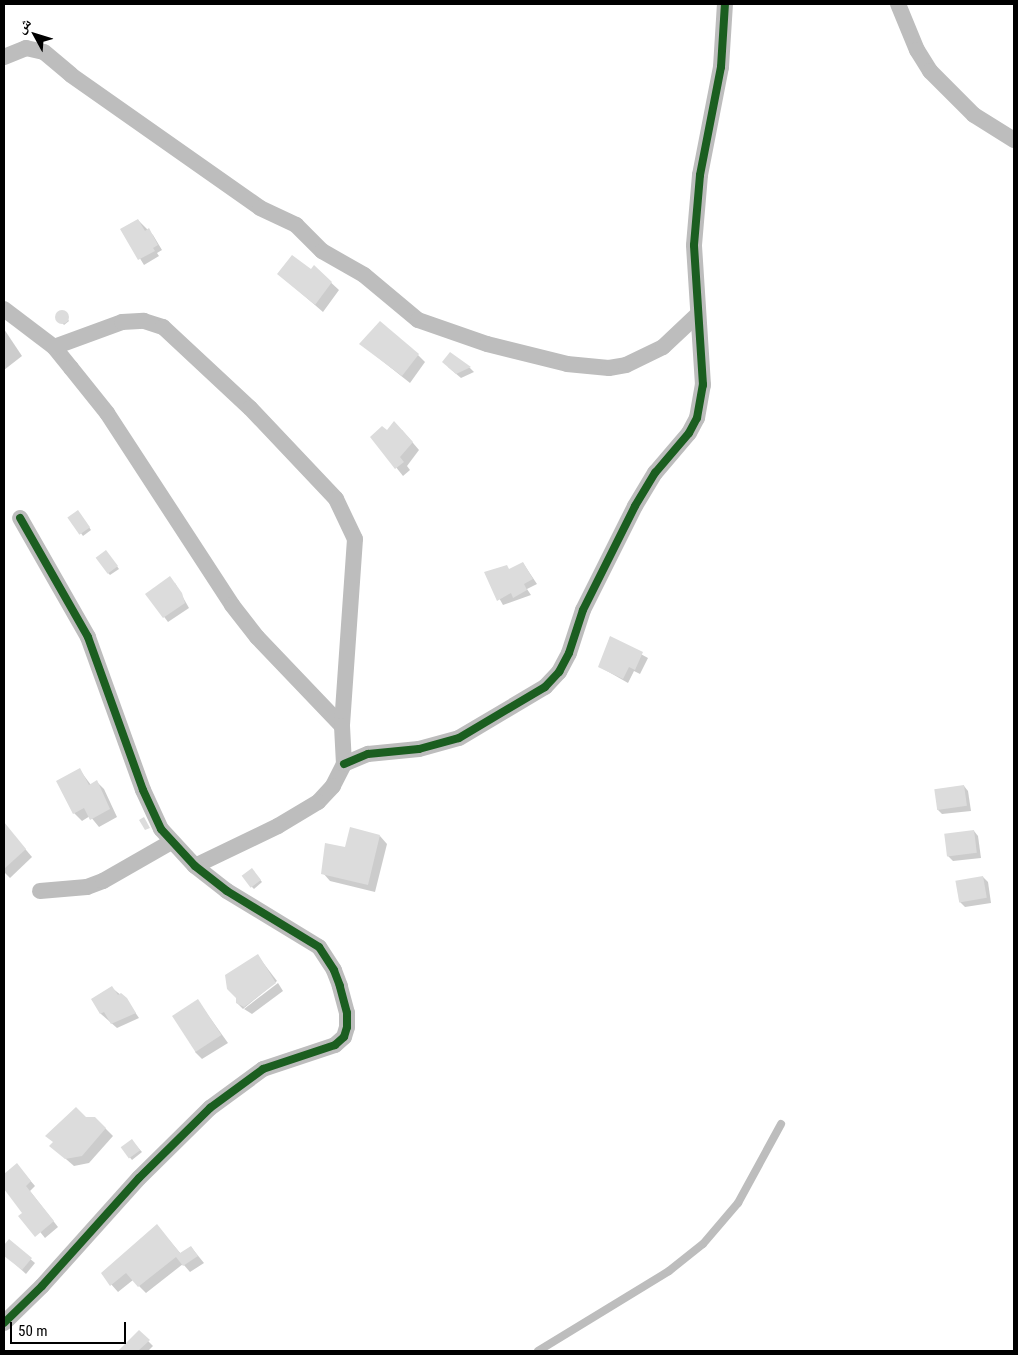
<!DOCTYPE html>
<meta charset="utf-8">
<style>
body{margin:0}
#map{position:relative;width:1018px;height:1355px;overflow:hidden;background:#fff;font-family:"Roboto Condensed","Noto Naskh Arabic",sans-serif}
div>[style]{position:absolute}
.shadow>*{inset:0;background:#0003}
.building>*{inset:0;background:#dcdcdc;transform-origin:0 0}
.round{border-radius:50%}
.service>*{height:8px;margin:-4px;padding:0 4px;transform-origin:4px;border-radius:4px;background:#bdbdbd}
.minor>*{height:16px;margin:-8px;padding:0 8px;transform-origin:8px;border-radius:8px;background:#bdbdbd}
.cycleway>*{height:8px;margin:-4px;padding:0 4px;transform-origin:4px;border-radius:4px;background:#1b5e20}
span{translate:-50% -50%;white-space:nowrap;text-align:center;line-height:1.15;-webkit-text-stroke:4.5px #fff;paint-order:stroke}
.frame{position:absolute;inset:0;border:5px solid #000;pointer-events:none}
.north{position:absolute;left:10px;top:10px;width:50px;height:50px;-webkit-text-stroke:4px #fff;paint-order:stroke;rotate:309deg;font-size:14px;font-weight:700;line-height:20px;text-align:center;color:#000}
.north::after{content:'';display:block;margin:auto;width:18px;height:22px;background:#000;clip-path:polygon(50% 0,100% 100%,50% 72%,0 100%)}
.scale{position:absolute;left:10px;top:1322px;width:116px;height:22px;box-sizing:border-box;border:2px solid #000;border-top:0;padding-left:6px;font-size:15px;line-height:18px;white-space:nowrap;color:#000;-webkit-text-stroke:4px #fff;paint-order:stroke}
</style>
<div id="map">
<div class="shadow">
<div style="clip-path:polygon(138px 220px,153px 235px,162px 250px,157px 253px,159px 256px,144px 265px,122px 229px)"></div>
<div style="clip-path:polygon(314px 267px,339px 290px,323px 312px,279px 274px,311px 271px)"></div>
<div style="clip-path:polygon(62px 312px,69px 321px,64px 325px,57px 317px)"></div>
<div style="clip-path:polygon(4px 329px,22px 356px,4px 370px)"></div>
<div style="clip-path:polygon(361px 344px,418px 355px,425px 362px,410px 383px)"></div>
<div style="clip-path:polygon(450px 354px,470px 368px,474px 372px,461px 378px,448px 367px)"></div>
<div style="clip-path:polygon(402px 430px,419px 450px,407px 466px,410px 470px,403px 476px,372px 437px)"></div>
<div style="clip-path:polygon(80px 514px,91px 530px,83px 536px,70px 518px)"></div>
<div style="clip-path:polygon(108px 554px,119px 569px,110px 575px,108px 573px)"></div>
<div style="clip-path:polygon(523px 563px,537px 584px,527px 589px,531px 595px,503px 605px,485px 573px,510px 570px)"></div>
<div style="clip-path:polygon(175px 583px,189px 608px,168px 622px,147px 594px)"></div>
<div style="clip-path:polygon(610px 637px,648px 658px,640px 674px,634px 671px,628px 683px,600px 667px)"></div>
<div style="clip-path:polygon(79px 769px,91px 785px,97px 782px,104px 789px,117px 817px,99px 827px,90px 816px,82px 821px,74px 813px)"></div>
<div style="clip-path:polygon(964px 786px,968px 791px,971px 811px,942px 814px,937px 809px)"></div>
<div style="clip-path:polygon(6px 826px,32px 857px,10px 878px,4px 872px)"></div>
<div style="clip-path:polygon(974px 831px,978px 836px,981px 858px,953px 861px,948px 856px)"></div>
<div style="clip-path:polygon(380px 836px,387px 844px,375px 892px,330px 881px,323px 873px,346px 849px)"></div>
<div style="clip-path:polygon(254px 872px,262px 882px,254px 889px,252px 887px)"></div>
<div style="clip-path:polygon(983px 877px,988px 882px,991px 903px,965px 907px,960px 902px)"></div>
<div style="clip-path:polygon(258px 956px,277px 981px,243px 1009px,237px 1003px)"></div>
<div style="clip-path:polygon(278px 983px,283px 991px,252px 1014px,244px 1009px)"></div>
<div style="clip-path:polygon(112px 988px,126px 999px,139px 1018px,117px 1028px,101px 1014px,93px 1000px)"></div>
<div style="clip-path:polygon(198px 1001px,228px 1043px,202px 1059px,195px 1052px)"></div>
<div style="clip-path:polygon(95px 1118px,113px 1136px,89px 1163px,74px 1166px,59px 1153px,86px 1119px)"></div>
<div style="clip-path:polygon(134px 1143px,142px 1152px,132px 1160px,123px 1149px)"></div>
<div style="clip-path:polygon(17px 1165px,35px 1186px,30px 1191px,58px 1227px,45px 1238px,4px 1187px,4px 1175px)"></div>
<div style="clip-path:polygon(157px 1226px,181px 1254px,191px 1247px,204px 1263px,190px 1272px,183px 1264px,146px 1293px,133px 1280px,118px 1292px,102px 1274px)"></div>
<div style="clip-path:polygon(9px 1241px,35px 1263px,26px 1274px,4px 1254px)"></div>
<div style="clip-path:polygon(139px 1332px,153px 1346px,148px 1351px,125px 1351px,122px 1348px)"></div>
</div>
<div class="building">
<div style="clip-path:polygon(138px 219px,145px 231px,149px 228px,158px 245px,153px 248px,155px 251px,138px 260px,120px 229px)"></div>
<div style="clip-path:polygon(292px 255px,311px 269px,314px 265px,332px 282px,315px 305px,277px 274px)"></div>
<div class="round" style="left:55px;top:310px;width:14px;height:14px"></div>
<div style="clip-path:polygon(380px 321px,419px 354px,402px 376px,359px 344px)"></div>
<div style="clip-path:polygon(450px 352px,471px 367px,456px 374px,442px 362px)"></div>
<div style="clip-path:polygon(394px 421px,413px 442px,400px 457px,404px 462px,395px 469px,370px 437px,382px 426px,387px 430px)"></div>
<div style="left:78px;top:510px;width:21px;height:13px;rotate:55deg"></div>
<div style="left:106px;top:550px;width:20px;height:13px;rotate:53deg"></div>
<div style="clip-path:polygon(523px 562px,533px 579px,524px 584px,527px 590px,513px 598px,511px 593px,497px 601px,484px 572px,507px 565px,509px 569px)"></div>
<div style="clip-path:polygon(170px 576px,182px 593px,185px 603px,163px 618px,145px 594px)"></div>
<div style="clip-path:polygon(610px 636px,643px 652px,635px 670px,629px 667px,623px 679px,598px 667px)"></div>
<div style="clip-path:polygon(80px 768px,89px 785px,97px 780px,110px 809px,90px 820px,84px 808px,73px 814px,56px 781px)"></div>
<div style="left:964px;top:785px;width:21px;height:30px;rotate:82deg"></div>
<div style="clip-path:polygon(144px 817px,150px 828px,145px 830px,139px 820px)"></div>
<div style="clip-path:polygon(4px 822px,26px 849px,4px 869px)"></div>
<div style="clip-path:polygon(350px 827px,380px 835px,368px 885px,321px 874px,325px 843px,345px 847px)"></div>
<div style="left:974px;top:830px;width:23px;height:30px;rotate:83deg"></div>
<div style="left:252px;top:868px;width:15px;height:13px;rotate:53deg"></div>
<div style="left:983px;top:876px;width:22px;height:28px;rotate:80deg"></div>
<div style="clip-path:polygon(258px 954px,276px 983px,244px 1007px,236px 1003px,236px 998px,227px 989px,225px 975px)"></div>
<div style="clip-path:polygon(112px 986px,118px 995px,121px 993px,127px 998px,136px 1013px,111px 1024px,104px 1012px,100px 1014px,91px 999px)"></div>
<div style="left:198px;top:999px;width:43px;height:31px;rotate:57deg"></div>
<div style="clip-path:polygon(76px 1107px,86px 1117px,95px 1117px,106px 1128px,82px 1156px,65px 1159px,49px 1146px,53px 1142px,45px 1136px)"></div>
<div style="left:132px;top:1139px;width:14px;height:14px;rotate:54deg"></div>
<div style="clip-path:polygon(17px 1163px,31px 1181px,26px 1186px,54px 1221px,35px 1237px,18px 1216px,22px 1213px,4px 1189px,4px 1174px)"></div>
<div style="clip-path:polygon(157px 1224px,180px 1253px,191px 1246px,198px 1256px,183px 1266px,176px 1257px,138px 1287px,126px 1273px,110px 1286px,101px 1273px)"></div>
<div style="clip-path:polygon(9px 1239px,32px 1258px,22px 1270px,4px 1256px,4px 1245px)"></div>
<div style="clip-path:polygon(139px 1330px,150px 1340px,138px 1351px,118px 1351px)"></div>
</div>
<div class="service">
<div style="left:538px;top:1351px;width:153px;rotate:-31.4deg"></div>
<div style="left:669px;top:1271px;width:43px;rotate:-38.5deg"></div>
<div style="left:703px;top:1244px;width:54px;rotate:-49.5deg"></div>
<div style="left:738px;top:1203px;width:90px;rotate:-61.4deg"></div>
</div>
<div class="minor">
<div style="left:898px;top:4px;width:50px;rotate:67.6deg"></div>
<div style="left:917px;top:50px;width:25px;rotate:58deg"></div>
<div style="left:930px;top:71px;width:62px;rotate:45deg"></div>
<div style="left:974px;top:115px;width:47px;rotate:32deg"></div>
<div style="left:4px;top:57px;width:24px;rotate:-22deg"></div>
<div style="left:26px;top:48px;width:18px;rotate:13deg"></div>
<div style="left:44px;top:52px;width:35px;rotate:40deg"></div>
<div style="left:71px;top:75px;width:231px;rotate:35.1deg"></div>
<div style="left:260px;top:208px;width:40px;rotate:25deg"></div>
<div style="left:296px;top:225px;width:37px;rotate:45deg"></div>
<div style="left:322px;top:251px;width:48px;rotate:29.7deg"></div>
<div style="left:364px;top:275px;width:70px;rotate:39.8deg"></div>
<div style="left:418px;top:320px;width:73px;rotate:19.2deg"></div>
<div style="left:487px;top:344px;width:82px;rotate:14deg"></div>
<div style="left:567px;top:364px;width:42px;rotate:5.4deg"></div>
<div style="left:609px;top:368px;width:17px;rotate:-10deg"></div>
<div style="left:626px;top:365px;width:41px;rotate:-25.9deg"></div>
<div style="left:663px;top:347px;width:48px;rotate:-43.3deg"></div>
<div style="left:4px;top:309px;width:63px;rotate:37.2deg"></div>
<div style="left:54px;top:347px;width:27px;rotate:51deg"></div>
<div style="left:71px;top:368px;width:58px;rotate:51.3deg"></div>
<div style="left:107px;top:413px;width:229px;rotate:56.9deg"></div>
<div style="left:232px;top:605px;width:41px;rotate:52deg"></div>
<div style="left:257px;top:637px;width:123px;rotate:46.3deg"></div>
<div style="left:54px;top:347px;width:72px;rotate:-20.2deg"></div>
<div style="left:122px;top:322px;width:22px;rotate:-3deg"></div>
<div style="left:144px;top:321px;width:20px;rotate:18deg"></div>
<div style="left:163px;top:327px;width:119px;rotate:43deg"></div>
<div style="left:250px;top:408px;width:125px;rotate:46.6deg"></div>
<div style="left:336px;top:499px;width:44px;rotate:64.6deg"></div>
<div style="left:355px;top:539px;width:187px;rotate:94deg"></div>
<div style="left:342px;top:726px;width:38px;rotate:87deg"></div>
<div style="left:344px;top:764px;width:25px;rotate:117deg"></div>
<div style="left:333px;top:786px;width:22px;rotate:133deg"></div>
<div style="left:318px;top:802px;width:47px;rotate:149deg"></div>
<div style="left:278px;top:826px;width:92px;rotate:154.3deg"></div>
<div style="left:344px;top:764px;width:26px;rotate:-23deg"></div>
<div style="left:368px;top:754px;width:51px;rotate:-5.6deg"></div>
<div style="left:419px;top:749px;width:41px;rotate:-15.4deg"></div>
<div style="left:459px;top:738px;width:100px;rotate:-30.7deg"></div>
<div style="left:545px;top:687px;width:21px;rotate:-47deg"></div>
<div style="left:559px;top:672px;width:21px;rotate:-62deg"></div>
<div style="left:569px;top:653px;width:45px;rotate:-72deg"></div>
<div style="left:583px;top:610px;width:116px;rotate:-63.4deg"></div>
<div style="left:635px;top:506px;width:39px;rotate:-59deg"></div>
<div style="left:655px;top:473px;width:52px;rotate:-49.6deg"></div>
<div style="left:689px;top:433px;width:17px;rotate:-62deg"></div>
<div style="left:697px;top:418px;width:34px;rotate:-80deg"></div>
<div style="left:703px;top:385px;width:140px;rotate:-93.7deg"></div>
<div style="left:694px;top:245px;width:70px;rotate:-85.1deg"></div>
<div style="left:700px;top:175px;width:110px;rotate:-79deg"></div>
<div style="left:721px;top:67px;width:63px;rotate:-86.4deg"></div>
<div style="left:40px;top:891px;width:47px;rotate:-4.9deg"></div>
<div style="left:87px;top:887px;width:17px;rotate:-21deg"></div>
<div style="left:103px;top:881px;width:78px;rotate:-29.8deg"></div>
<div style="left:4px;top:1323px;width:53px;rotate:-44.2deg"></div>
<div style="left:42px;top:1286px;width:145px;rotate:-48.1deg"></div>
<div style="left:139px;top:1178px;width:100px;rotate:-44.6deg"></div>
<div style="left:210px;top:1108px;width:66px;rotate:-36.3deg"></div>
<div style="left:263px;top:1069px;width:76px;rotate:-18.4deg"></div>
<div style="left:335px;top:1045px;width:12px;rotate:-42deg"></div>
<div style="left:344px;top:1037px;width:10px;rotate:-73deg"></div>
<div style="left:347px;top:1027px;width:14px;rotate:-90deg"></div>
<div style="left:347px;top:1013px;width:28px;rotate:-105deg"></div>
<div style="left:340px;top:986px;width:17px;rotate:-111deg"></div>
<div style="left:334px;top:970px;width:27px;rotate:-123deg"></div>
<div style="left:319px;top:947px;width:108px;rotate:-148.7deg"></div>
<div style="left:227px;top:891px;width:41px;rotate:-142deg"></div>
<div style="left:195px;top:866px;width:50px;rotate:-132.6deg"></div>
<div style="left:161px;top:829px;width:43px;rotate:-114.8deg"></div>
<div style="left:143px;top:790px;width:163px;rotate:-109.8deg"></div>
<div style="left:88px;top:637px;width:137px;rotate:-119.7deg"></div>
</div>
<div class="cycleway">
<div style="left:344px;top:764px;width:26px;rotate:-23deg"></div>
<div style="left:368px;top:754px;width:51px;rotate:-5.6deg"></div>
<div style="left:419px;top:749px;width:41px;rotate:-15.4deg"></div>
<div style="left:459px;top:738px;width:100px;rotate:-30.7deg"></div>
<div style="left:545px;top:687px;width:21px;rotate:-47deg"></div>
<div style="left:559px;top:672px;width:21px;rotate:-62deg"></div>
<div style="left:569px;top:653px;width:45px;rotate:-72deg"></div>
<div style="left:583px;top:610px;width:116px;rotate:-63.4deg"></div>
<div style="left:635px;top:506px;width:39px;rotate:-59deg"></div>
<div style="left:655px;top:473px;width:52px;rotate:-49.6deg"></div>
<div style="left:689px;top:433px;width:17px;rotate:-62deg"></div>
<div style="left:697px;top:418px;width:34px;rotate:-80deg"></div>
<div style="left:703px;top:385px;width:140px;rotate:-93.7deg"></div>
<div style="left:694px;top:245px;width:70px;rotate:-85.1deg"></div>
<div style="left:700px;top:175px;width:110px;rotate:-79deg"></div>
<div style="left:721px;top:67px;width:63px;rotate:-86.4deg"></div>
<div style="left:4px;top:1323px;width:53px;rotate:-44.2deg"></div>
<div style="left:42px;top:1286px;width:145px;rotate:-48.1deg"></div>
<div style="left:139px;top:1178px;width:100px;rotate:-44.6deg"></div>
<div style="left:210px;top:1108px;width:66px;rotate:-36.3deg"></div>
<div style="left:263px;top:1069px;width:76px;rotate:-18.4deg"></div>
<div style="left:335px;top:1045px;width:12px;rotate:-42deg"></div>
<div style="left:344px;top:1037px;width:10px;rotate:-73deg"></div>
<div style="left:347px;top:1027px;width:14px;rotate:-90deg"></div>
<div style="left:347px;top:1013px;width:28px;rotate:-105deg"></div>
<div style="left:340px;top:986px;width:17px;rotate:-111deg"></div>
<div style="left:334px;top:970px;width:27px;rotate:-123deg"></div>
<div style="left:319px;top:947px;width:108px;rotate:-148.7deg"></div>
<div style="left:227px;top:891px;width:41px;rotate:-142deg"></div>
<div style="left:195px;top:866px;width:50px;rotate:-132.6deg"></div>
<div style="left:161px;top:829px;width:43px;rotate:-114.8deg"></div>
<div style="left:143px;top:790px;width:163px;rotate:-109.8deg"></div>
<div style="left:88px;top:637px;width:137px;rotate:-119.7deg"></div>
</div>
<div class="frame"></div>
<div class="north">ش</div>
<div class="scale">50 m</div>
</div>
